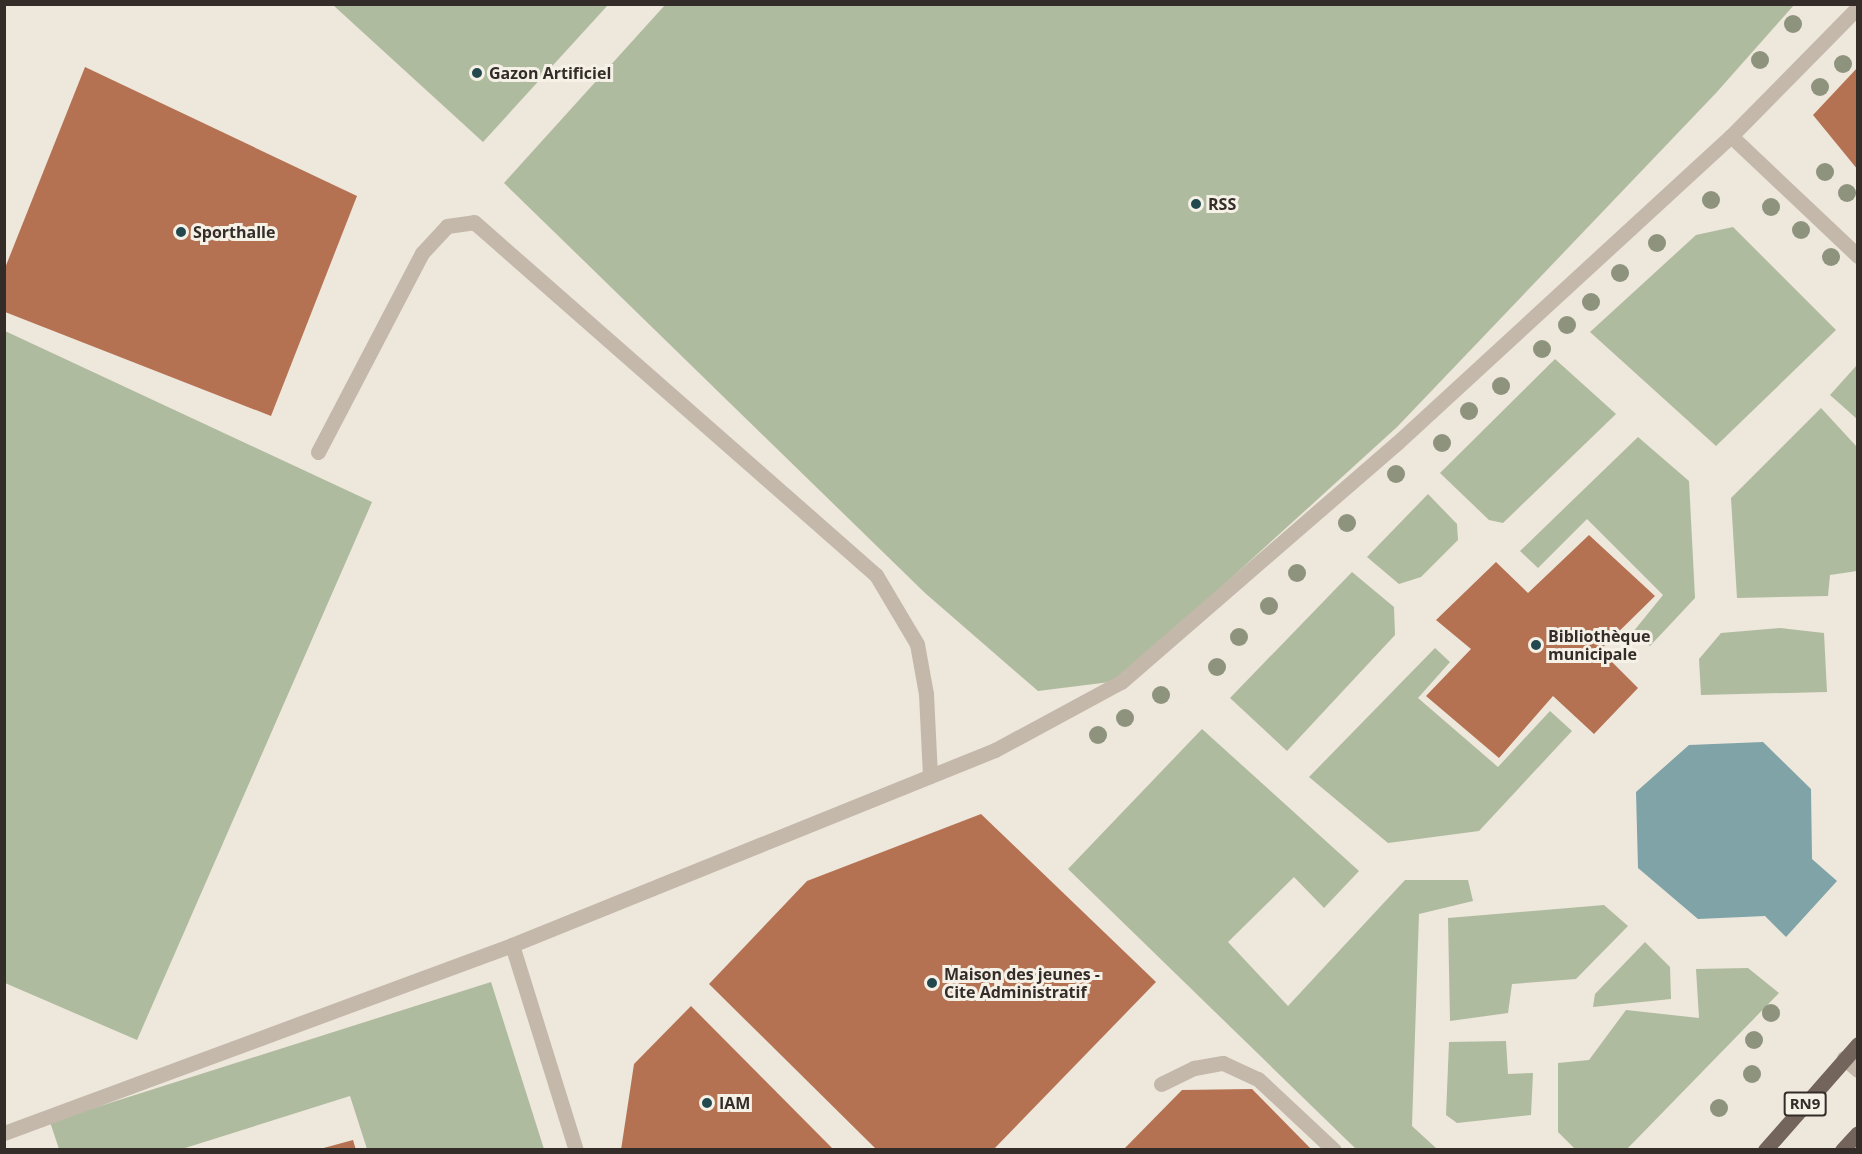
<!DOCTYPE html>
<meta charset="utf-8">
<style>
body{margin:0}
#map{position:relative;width:1862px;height:1154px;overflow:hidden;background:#eee7dc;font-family:"Open Sans",sans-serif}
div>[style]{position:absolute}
.green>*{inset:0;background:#afbb9e}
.water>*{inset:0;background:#7fa3a7}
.building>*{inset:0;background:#b57253}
.minor>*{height:15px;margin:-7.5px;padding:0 7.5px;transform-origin:7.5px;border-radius:7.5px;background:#c4b8aa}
.major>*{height:15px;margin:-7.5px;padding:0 7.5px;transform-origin:7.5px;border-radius:7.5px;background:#73655b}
.trees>*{width:18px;height:18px;margin:-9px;border-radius:50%;background:#8e937d}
.dots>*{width:16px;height:16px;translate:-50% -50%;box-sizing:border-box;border:3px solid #f6f1e7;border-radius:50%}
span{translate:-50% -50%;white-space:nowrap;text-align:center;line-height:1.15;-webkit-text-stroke:6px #f6f1e7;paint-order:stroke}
.shield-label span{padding:2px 4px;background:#f6f1e7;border:2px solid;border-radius:4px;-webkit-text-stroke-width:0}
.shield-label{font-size:15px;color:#332c28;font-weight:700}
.poi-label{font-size:16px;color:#332c28;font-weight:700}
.left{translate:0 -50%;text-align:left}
.frame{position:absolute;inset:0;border:6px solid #332c28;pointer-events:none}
</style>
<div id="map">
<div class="green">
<div style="clip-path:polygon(333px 5px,608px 5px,483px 142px)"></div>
<div style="clip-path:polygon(665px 5px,1794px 5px,1716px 93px,1397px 427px,1118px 681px,1038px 691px,925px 593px,504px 183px)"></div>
<div style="clip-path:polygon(1733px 227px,1836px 330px,1716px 446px,1590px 332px,1696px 235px)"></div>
<div style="clip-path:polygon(5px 331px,372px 502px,137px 1040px,5px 983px)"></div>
<div style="clip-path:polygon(1555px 359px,1616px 414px,1503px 523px,1489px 520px,1440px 473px)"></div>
<div style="clip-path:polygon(1857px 365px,1857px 419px,1830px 395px)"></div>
<div style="clip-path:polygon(1821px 408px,1857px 447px,1857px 571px,1830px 575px,1828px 596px,1737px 598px,1731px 498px)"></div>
<div style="clip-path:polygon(1638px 437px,1689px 481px,1695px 598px,1650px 646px,1633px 632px,1663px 595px,1587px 519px,1538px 568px,1520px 551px)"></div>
<div style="clip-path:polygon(1428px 494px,1457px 524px,1458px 540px,1421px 577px,1399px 584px,1367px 557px)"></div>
<div style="clip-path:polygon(1352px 572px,1394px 607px,1395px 635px,1287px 751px,1230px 698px)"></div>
<div style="clip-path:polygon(1780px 628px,1824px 633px,1827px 692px,1701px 695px,1699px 659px,1721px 633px)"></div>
<div style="clip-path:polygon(1435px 648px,1450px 662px,1418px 698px,1498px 767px,1550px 711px,1572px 731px,1479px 831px,1388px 843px,1309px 777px)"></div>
<div style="clip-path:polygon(1202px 729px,1359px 871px,1324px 908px,1294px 877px,1228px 942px,1288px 1006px,1405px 880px,1468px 880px,1473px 901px,1419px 914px,1412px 1126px,1437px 1149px,1356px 1149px,1068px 869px)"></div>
<div style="clip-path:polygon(1604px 905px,1628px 926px,1576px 979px,1512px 984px,1508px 1013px,1450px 1021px,1448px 918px)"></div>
<div style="clip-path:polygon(1645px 942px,1670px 967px,1671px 999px,1593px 1007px,1595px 994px)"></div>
<div style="clip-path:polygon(1748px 968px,1779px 993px,1627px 1149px,1575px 1149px,1558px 1132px,1558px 1063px,1589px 1060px,1626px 1010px,1699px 1018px,1696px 969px)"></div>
<div style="clip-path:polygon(491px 982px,544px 1149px,367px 1149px,350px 1096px,182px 1149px,59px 1149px,50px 1122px)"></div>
<div style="clip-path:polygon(1506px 1041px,1508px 1074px,1533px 1073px,1531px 1115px,1457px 1123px,1446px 1115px,1449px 1042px)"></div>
</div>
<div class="water">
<div style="clip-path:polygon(1763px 742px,1811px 789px,1812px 859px,1837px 881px,1786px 937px,1765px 916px,1698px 919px,1638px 868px,1636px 792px,1689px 745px)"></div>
</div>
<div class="building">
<div style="clip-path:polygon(85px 67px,357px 196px,271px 416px,5px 312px,5px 268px)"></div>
<div style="clip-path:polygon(1858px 67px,1858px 170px,1813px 115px)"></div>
<div style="clip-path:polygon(1589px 535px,1655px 596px,1600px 650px,1638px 688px,1594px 734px,1553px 696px,1499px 758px,1426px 696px,1471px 649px,1436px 620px,1496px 562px,1528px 593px)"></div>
<div style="clip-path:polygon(981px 814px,1156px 982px,993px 1150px,877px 1150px,709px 984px,807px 881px)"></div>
<div style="clip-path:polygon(691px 1006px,834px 1150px,621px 1150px,634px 1064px)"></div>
<div style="clip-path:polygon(1252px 1089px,1312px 1150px,1123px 1150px,1182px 1090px)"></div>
<div style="clip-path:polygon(353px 1140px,356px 1150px,320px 1150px,320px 1149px)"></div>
</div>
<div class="minor">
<div style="left:1731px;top:136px;width:175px;rotate:43.4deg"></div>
<div style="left:318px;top:452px;width:225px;rotate:-62.4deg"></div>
<div style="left:422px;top:253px;width:37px;rotate:-47deg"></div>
<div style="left:447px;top:226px;width:27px;rotate:-8deg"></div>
<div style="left:474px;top:222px;width:535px;rotate:41.29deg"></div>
<div style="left:876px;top:575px;width:80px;rotate:59.3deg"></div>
<div style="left:917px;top:644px;width:51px;rotate:79.8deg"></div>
<div style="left:926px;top:694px;width:82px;rotate:87.2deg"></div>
<div style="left:512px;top:945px;width:215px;rotate:72.7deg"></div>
<div style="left:1844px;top:1058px;width:18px;rotate:41deg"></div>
<div style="left:1161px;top:1084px;width:37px;rotate:-26deg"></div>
<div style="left:1194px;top:1068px;width:29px;rotate:-10deg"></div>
<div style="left:1223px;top:1063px;width:38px;rotate:25deg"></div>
<div style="left:1258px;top:1079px;width:104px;rotate:43.1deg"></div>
<div style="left:4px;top:1133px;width:542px;rotate:-20.31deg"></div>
<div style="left:512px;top:945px;width:521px;rotate:-21.99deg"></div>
<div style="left:995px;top:750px;width:143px;rotate:-28.4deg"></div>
<div style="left:1121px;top:682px;width:365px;rotate:-40.9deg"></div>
<div style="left:1397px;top:443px;width:454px;rotate:-42.6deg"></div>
<div style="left:1731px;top:136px;width:181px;rotate:-45.4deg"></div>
</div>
<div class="major">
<div style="left:1765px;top:1150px;width:141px;rotate:-48.7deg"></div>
<div style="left:1842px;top:1150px;width:23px;rotate:-47deg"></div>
</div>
<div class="trees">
<div style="left:1793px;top:24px"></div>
<div style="left:1760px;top:60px"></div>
<div style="left:1843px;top:64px"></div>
<div style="left:1820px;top:87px"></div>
<div style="left:1825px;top:172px"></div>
<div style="left:1847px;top:193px"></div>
<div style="left:1711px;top:200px"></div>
<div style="left:1771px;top:207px"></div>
<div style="left:1801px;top:230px"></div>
<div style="left:1657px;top:243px"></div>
<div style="left:1831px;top:257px"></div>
<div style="left:1620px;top:273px"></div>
<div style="left:1591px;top:302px"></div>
<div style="left:1567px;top:325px"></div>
<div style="left:1542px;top:349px"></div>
<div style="left:1501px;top:386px"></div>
<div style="left:1469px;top:411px"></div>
<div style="left:1442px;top:443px"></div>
<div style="left:1396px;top:474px"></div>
<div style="left:1347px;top:523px"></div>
<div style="left:1297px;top:573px"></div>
<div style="left:1269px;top:606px"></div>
<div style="left:1239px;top:637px"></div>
<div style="left:1217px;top:667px"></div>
<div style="left:1161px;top:695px"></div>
<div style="left:1125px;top:718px"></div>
<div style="left:1098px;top:735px"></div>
<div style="left:1771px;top:1013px"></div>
<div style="left:1754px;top:1040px"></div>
<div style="left:1752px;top:1074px"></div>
<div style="left:1719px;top:1108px"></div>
</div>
<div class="dots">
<div style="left:477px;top:73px;background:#23494f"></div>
<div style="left:1196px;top:204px;background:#23494f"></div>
<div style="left:181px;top:232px;background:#23494f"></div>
<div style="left:1536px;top:645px;background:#23494f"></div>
<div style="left:932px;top:983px;background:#23494f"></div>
<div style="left:707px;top:1103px;background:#23494f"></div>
</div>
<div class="shield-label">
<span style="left:1805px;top:1104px">RN9</span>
</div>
<div class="poi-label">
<span class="left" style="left:489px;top:73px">Gazon Artificiel</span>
<span class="left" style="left:1208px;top:204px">RSS</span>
<span class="left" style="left:193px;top:232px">Sporthalle</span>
<span class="left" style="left:1548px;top:645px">Bibliothèque<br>municipale</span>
<span class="left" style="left:944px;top:983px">Maison des jeunes -<br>Cite Administratif</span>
<span class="left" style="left:719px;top:1103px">IAM</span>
</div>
<div class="frame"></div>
</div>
